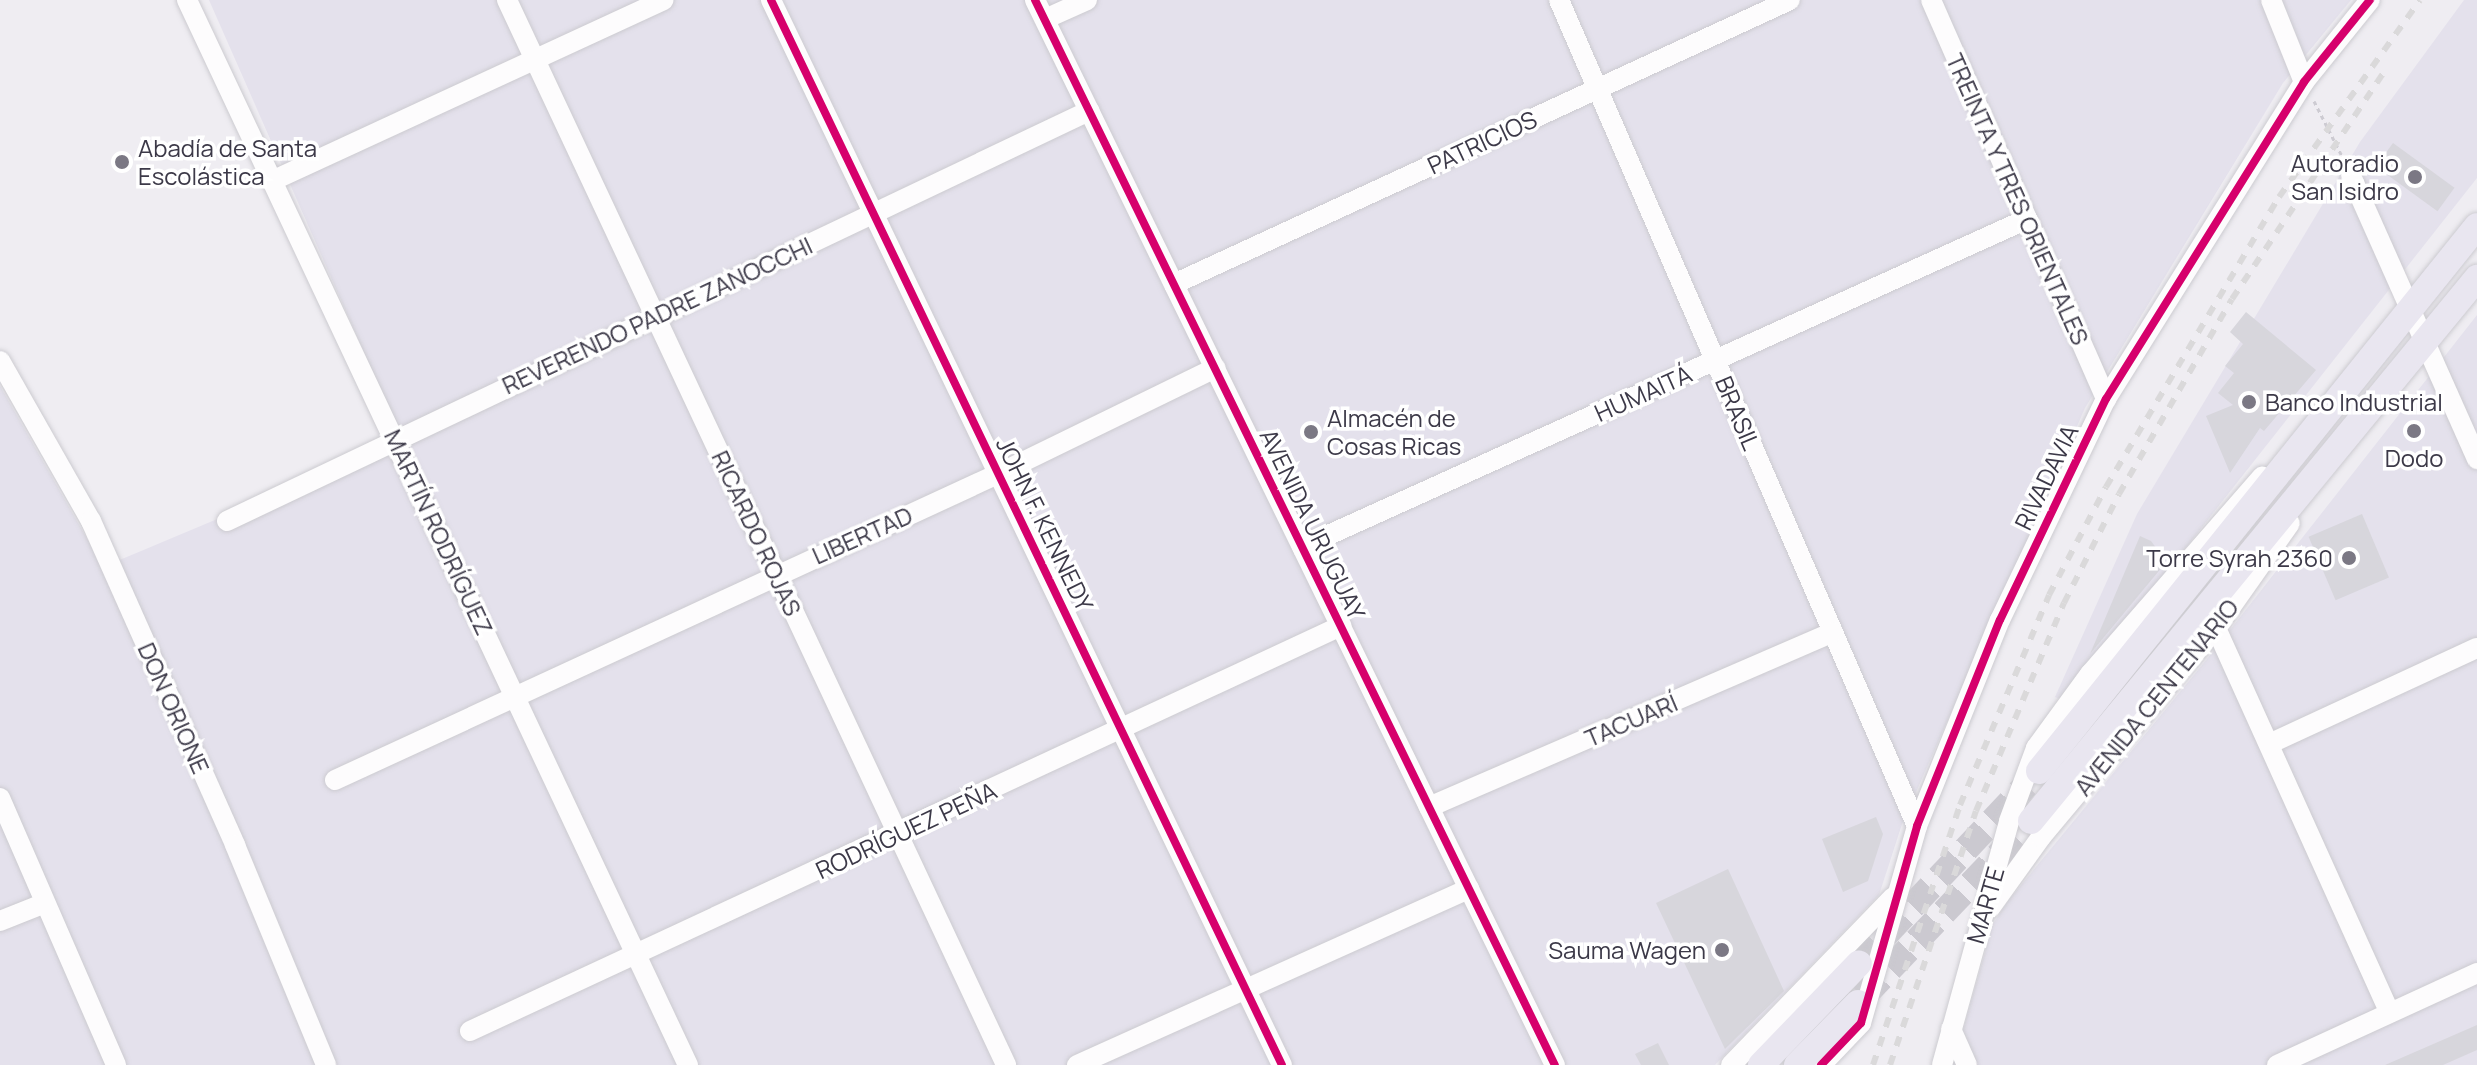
<!DOCTYPE html>
<meta charset="utf-8">
<style>
body{margin:0}
#map{position:relative;width:2477px;height:1065px;overflow:hidden;background:#efedf2;font-family:Manrope,sans-serif}
div>[style]{position:absolute}
.residential>*{inset:0;background:#e4e1ec}
.building>*{inset:0;background:#d7d6dc;transform-origin:0 0}
.major-tunnel>*{height:26px;margin-top:-13px;transform-origin:0;background:repeating-linear-gradient(90deg,#cbc9d0 0 26px,transparent 0 39px)}
.path>*{height:3px;margin-top:-1.5px;transform-origin:0;background:repeating-linear-gradient(90deg,#cdcbd2 0 4px,transparent 0 8px)}
.roads{filter:drop-shadow(0 0 2px #cccbd0) drop-shadow(0 0 2px #cccbd0)}
.minor>*{height:20px;margin:-10px;padding:0 10px;transform-origin:10px;border-radius:10px;background:#fdfcfd}
.major>*{height:26px;margin:-13px;padding:0 13px;transform-origin:13px;border-radius:13px;background:#e9e6f0}
.rail>*{height:6px;margin-top:-3px;transform-origin:0;background:repeating-linear-gradient(90deg,#dad9da 0 10px,transparent 0 20px)}
.cycleway>*{height:8px;margin:-4px;padding:0 4px;transform-origin:4px;border-radius:4px;background:#d6006c}
.dots>*{width:22px;height:22px;translate:-50% -50%;box-sizing:border-box;border:4px solid #fff;border-radius:50%}
span{translate:-50% -50%;white-space:nowrap;text-align:center;line-height:1.15;-webkit-text-stroke:7px #fff;paint-order:stroke}
.street-label{font-size:24px;color:#3c3948}
.poi-label{font-size:24px;color:#3c3948}
.left{translate:0 -50%;text-align:left}
.right{translate:-100% -50%;text-align:right}
</style>
<div id="map">
<div class="residential">
<div style="clip-path:polygon(209px 0,2351px 0,2283px 83px,2085px 408px,1902px 824px,1879px 895px,1715px 1065px,0 1065px,0 386px,103px 567px,403px 441px)"></div>
<div style="clip-path:polygon(2464px 0,2477px 0,2477px 178px,2065px 701px,2055px 697px,2137px 514px,2360px 142px)"></div>
<div style="clip-path:polygon(2477px 315px,2477px 1065px,1953px 1065px,1993px 924px,2008px 901px,2212px 653px)"></div>
</div>
<div class="building">
<div style="left:2393px;top:143px;width:76px;height:29px;rotate:36deg"></div>
<div style="clip-path:polygon(2246px 312px,2316px 370px,2264px 431px,2260px 428px,2230px 473px,2206px 416px,2233px 405px,2218px 393px,2234px 373px,2225px 366px,2243px 344px,2230px 332px)"></div>
<div style="left:2362px;top:514px;width:69px;height:58px;rotate:67deg"></div>
<div style="clip-path:polygon(2140px 536px,2151px 541px,2165px 560px,2163px 566px,2090px 654px)"></div>
<div style="clip-path:polygon(1876px 817px,1883px 834px,1868px 881px,1843px 892px,1822px 839px)"></div>
<div style="clip-path:polygon(1728px 869px,1784px 991px,1725px 1049px,1656px 903px)"></div>
<div style="clip-path:polygon(2477px 1025px,2477px 1050px,2443px 1065px,2385px 1065px)"></div>
<div style="clip-path:polygon(1658px 1043px,1669px 1065px,1641px 1065px,1635px 1054px)"></div>
</div>
<div class="major-tunnel">
<div style="left:1859px;top:963px;width:244px;rotate:-46.8deg"></div>
<div style="left:1863px;top:997px;width:243px;rotate:-46.3deg"></div>
</div>
<div class="path">
<div style="left:2314px;top:101px;width:64px;rotate:63deg"></div>
</div>
<div class="roads">
<div class="minor">
<div style="left:187px;top:0;width:1177px;rotate:64.81deg"></div>
<div style="left:507px;top:0;width:1176px;rotate:64.89deg"></div>
<div style="left:771px;top:0;width:1181px;rotate:64.37deg"></div>
<div style="left:1035px;top:0;width:1185px;rotate:63.98deg"></div>
<div style="left:1559px;top:0;width:900px;rotate:66.57deg"></div>
<div style="left:1931px;top:0;width:436px;rotate:66.3deg"></div>
<div style="left:2271px;top:0;width:88px;rotate:68.1deg"></div>
<div style="left:1045px;top:19px;width:46px;rotate:-24.3deg"></div>
<div style="left:2351px;top:176px;width:310px;rotate:66deg"></div>
<div style="left:274px;top:180px;width:429px;rotate:-24.8deg"></div>
<div style="left:1174px;top:284px;width:678px;rotate:-24.75deg"></div>
<div style="left:0;top:361px;width:184px;rotate:60.4deg"></div>
<div style="left:91px;top:521px;width:355px;rotate:66deg"></div>
<div style="left:235px;top:845px;width:238px;rotate:67.5deg"></div>
<div style="left:227px;top:521px;width:955px;rotate:-25.44deg"></div>
<div style="left:1302px;top:547px;width:796px;rotate:-24.34deg"></div>
<div style="left:2216px;top:628px;width:422px;rotate:65.7deg"></div>
<div style="left:2269px;top:744px;width:229px;rotate:-24.8deg"></div>
<div style="left:335px;top:780px;width:730px;rotate:-24.78deg"></div>
<div style="left:998px;top:474px;width:242px;rotate:-26deg"></div>
<div style="left:0;top:798px;width:291px;rotate:66.5deg"></div>
<div style="left:1429px;top:807px;width:440px;rotate:-23.4deg"></div>
<div style="left:1990px;top:908px;width:87px;rotate:-54.3deg"></div>
<div style="left:2041px;top:837px;width:273px;rotate:-50.1deg"></div>
<div style="left:2216px;top:628px;width:128px;rotate:-54.8deg"></div>
<div style="left:0;top:921px;width:48px;rotate:-21.8deg"></div>
<div style="left:1951px;top:1029px;width:39px;rotate:66deg"></div>
<div style="left:470px;top:1031px;width:961px;rotate:-24.94deg"></div>
<div style="left:1077px;top:1065px;width:430px;rotate:-24.2deg"></div>
<div style="left:1731px;top:1065px;width:233px;rotate:-46deg"></div>
<div style="left:1821px;top:1065px;width:58px;rotate:-46.4deg"></div>
<div style="left:1861px;top:1023px;width:205px;rotate:-74.1deg"></div>
<div style="left:1917px;top:826px;width:222px;rotate:-68.1deg"></div>
<div style="left:2000px;top:620px;width:245px;rotate:-64.4deg"></div>
<div style="left:2106px;top:399px;width:374px;rotate:-58deg"></div>
<div style="left:2304px;top:82px;width:105px;rotate:-51.2deg"></div>
<div style="left:1942px;top:1065px;width:253px;rotate:-74.6deg"></div>
<div style="left:2009px;top:821px;width:78px;rotate:-69.7deg"></div>
<div style="left:2036px;top:748px;width:92px;rotate:-53.9deg"></div>
<div style="left:2090px;top:674px;width:262px;rotate:-48.9deg"></div>
<div style="left:2277px;top:1065px;width:220px;rotate:-24.7deg"></div>
</div>
<div class="major">
<div style="left:2039px;top:771px;width:699px;rotate:-51.21deg"></div>
<div style="left:2031px;top:821px;width:703px;rotate:-50.6deg"></div>
<div style="left:1761px;top:1065px;width:141px;rotate:-46.1deg"></div>
<div style="left:1797px;top:1065px;width:87px;rotate:-45.5deg"></div>
</div>
</div>
<div class="rail">
<div style="left:1873px;top:1065px;width:274px;rotate:-71.5deg"></div>
<div style="left:1960px;top:805px;width:228px;rotate:-67deg"></div>
<div style="left:2049px;top:595px;width:122px;rotate:-62.2deg"></div>
<div style="left:2106px;top:487px;width:338px;rotate:-59.2deg"></div>
<div style="left:2279px;top:197px;width:242px;rotate:-54.4deg"></div>
<div style="left:1890px;top:1065px;width:268px;rotate:-71.3deg"></div>
<div style="left:1976px;top:811px;width:226px;rotate:-67.1deg"></div>
<div style="left:2064px;top:603px;width:122px;rotate:-63.2deg"></div>
<div style="left:2119px;top:494px;width:225px;rotate:-59.9deg"></div>
<div style="left:2232px;top:299px;width:277px;rotate:-56.2deg"></div>
</div>
<div class="cycleway">
<div style="left:771px;top:0;width:1181px;rotate:64.37deg"></div>
<div style="left:1035px;top:0;width:1185px;rotate:63.98deg"></div>
<div style="left:1821px;top:1065px;width:58px;rotate:-46.4deg"></div>
<div style="left:1861px;top:1023px;width:205px;rotate:-74.1deg"></div>
<div style="left:1917px;top:826px;width:222px;rotate:-68.1deg"></div>
<div style="left:2000px;top:620px;width:245px;rotate:-64.4deg"></div>
<div style="left:2106px;top:399px;width:374px;rotate:-58deg"></div>
<div style="left:2304px;top:82px;width:105px;rotate:-51.2deg"></div>
</div>
<div class="dots">
<div style="left:122px;top:162px;background:#7b7884"></div>
<div style="left:2415px;top:177px;background:#7b7884"></div>
<div style="left:2249px;top:402px;background:#7b7884"></div>
<div style="left:2414px;top:431px;background:#7b7884"></div>
<div style="left:1311px;top:432px;background:#7b7884"></div>
<div style="left:2349px;top:558px;background:#7b7884"></div>
<div style="left:1722px;top:950px;background:#7b7884"></div>
</div>
<div class="street-label">
<span style="left:1482px;top:142px;rotate:-25deg">PATRICIOS</span>
<span style="left:2018px;top:199px;rotate:66deg">TREINTA Y TRES ORIENTALES</span>
<span style="left:657px;top:315px;rotate:-25deg">REVERENDO PADRE ZANOCCHI</span>
<span style="left:1643px;top:393px;rotate:-24deg">HUMAITÁ</span>
<span style="left:1738px;top:413px;rotate:67deg">BRASIL</span>
<span style="left:2046px;top:477px;rotate:-64deg">RIVADAVIA</span>
<span style="left:1045px;top:524px;rotate:64deg">JOHN F. KENNEDY</span>
<span style="left:1313px;top:524px;rotate:64deg">AVENIDA URUGUAY</span>
<span style="left:439px;top:532px;rotate:65deg">MARTÍN RODRÍGUEZ</span>
<span style="left:757px;top:533px;rotate:65deg">RICARDO ROJAS</span>
<span style="left:862px;top:535px;rotate:-24deg">LIBERTAD</span>
<span style="left:2156px;top:697px;rotate:-51deg">AVENIDA CENTENARIO</span>
<span style="left:174px;top:708px;rotate:66deg">DON ORIONE</span>
<span style="left:1631px;top:720px;rotate:-23deg">TACUARÍ</span>
<span style="left:906px;top:830px;rotate:-25deg">RODRÍGUEZ PEÑA</span>
<span style="left:1985px;top:905px;rotate:-74deg">MARTE</span>
</div>
<div class="poi-label">
<span class="left" style="left:138px;top:162px">Abadía de Santa<br>Escolástica</span>
<span class="right" style="left:2399px;top:177px">Autoradio<br>San Isidro</span>
<span class="left" style="left:2265px;top:402px">Banco Industrial</span>
<span class="left" style="left:1327px;top:432px">Almacén de<br>Cosas Ricas</span>
<span style="left:2414px;top:458px">Dodo</span>
<span class="right" style="left:2333px;top:558px">Torre Syrah 2360</span>
<span class="right" style="left:1706px;top:950px">Sauma Wagen</span>
</div>
</div>
